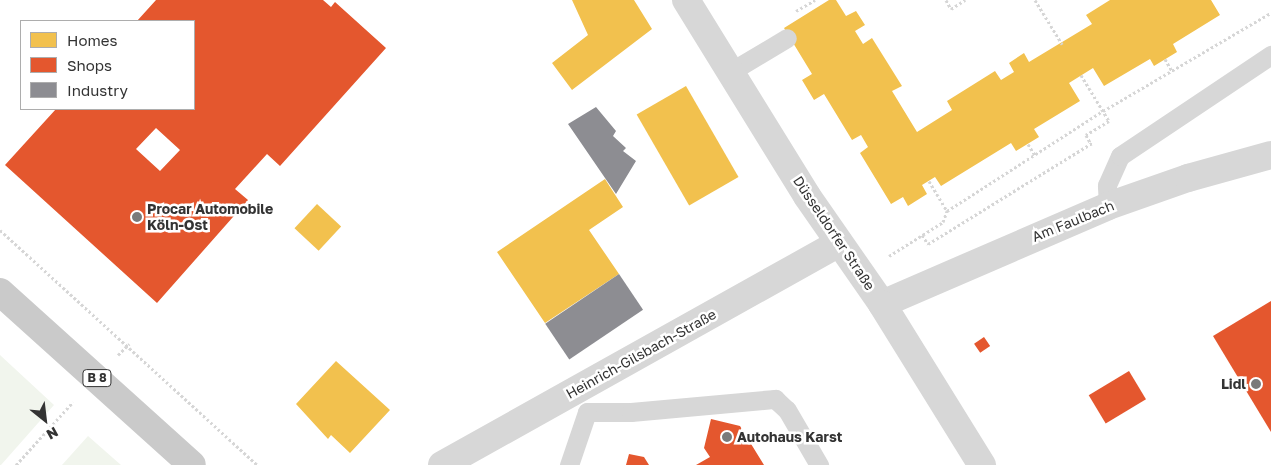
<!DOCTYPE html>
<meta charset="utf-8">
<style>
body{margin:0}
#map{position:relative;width:1271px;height:465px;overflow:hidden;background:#fff;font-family:"Golos Text",sans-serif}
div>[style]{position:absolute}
.green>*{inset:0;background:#f1f5ed}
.homes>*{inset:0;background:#f2c14e;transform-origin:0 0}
.shops>*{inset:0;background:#e4572e;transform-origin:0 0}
.industry>*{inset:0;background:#8d8d92;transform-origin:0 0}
.path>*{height:3px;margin-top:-1.5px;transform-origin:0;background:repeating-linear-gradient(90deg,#d6d6d6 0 2.5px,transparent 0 5px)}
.service>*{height:19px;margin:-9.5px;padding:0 9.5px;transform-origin:9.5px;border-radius:9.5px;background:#d7d7d7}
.minor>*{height:28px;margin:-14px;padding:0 14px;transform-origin:14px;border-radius:14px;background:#d7d7d7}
.tertiary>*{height:28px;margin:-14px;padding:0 14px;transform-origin:14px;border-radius:14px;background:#d7d7d7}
.primary>*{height:28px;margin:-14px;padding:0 14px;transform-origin:14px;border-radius:14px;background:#cacaca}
.dots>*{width:14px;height:14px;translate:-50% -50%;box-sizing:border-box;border:2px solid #fff;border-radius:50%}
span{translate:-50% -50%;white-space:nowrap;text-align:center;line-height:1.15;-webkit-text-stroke:5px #fff;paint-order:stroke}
.shield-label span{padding:1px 4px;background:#fff;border:1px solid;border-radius:4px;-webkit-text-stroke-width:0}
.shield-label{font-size:12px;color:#333;font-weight:700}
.poi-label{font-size:14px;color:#333;font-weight:700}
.left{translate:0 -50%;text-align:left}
.right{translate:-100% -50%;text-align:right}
.street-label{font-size:14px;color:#333}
.legend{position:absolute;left:20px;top:20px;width:175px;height:90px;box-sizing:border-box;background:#fff;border:1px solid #adadad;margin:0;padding:6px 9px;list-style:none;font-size:15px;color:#333}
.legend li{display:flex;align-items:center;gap:10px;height:25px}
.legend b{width:25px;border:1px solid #adadad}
.north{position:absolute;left:20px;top:395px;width:50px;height:50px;-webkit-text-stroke:4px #fff;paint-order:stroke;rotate:151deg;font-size:14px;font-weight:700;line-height:20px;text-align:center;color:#333}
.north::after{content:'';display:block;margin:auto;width:18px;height:22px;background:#333;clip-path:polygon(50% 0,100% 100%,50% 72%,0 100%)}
</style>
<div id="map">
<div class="green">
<div style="clip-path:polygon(0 355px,54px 405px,1px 465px,0 465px)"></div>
<div style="clip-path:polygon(88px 436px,121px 465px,62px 465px)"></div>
</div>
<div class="homes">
<div style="clip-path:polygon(572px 0,634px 0,652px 29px,572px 90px,552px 63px,588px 35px)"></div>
<div style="clip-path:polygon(829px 0,836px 0,846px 16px,856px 11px,865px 25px,855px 31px,863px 44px,872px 38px,902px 86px,892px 91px,917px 132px,952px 110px,947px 101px,995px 71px,1001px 80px,1014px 72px,1009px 63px,1024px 53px,1029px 62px,1092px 24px,1086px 15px,1110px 0,1211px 0,1220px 15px,1173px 44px,1177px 52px,1154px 66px,1150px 59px,1104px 86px,1093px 68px,1069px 83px,1080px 101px,1034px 129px,1039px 137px,1016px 151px,1011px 143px,941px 186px,935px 177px,922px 185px,927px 194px,908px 206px,903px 197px,891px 204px,860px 153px,868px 147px,861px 135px,852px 140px,824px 94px,814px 100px,802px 80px,812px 74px,784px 28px)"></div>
<div style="left:686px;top:86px;width:105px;height:57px;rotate:60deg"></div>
<div style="clip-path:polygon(605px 179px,623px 207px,589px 230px,619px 274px,545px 323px,497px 252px)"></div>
<div style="left:317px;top:204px;width:33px;height:33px;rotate:43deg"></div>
<div style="clip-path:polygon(336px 361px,390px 410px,350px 453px,331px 435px,328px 439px,296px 404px)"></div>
</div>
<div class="shops">
<div style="clip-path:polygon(evenodd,156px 0,323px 0,331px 7px,335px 2px,386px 48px,280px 166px,267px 154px,235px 189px,248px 200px,157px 303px,5px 165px,56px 109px,194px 109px,194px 21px,137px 21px,156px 0,156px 128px,180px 150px,160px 171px,136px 149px,156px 128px)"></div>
<div style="clip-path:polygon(1271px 301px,1271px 432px,1213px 336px)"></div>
<div style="left:984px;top:337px;width:11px;height:12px;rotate:56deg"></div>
<div style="left:1129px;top:371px;width:33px;height:47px;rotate:59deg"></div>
<div style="clip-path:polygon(711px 419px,740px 426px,764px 465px,696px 465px,710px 457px,704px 448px)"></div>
<div style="clip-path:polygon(629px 454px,644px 457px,649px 465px,626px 465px)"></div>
</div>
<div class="industry">
<div style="clip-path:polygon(596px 107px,616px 131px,613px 136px,626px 148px,623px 151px,636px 161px,616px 194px,568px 124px)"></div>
<div style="left:619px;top:274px;width:43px;height:89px;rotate:56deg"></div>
</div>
<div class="path">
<div style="left:946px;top:0;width:10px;rotate:61deg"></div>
<div style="left:951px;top:9px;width:17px;rotate:-33deg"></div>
<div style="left:1035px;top:0;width:52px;rotate:58.5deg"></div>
<div style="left:796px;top:11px;width:22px;rotate:-30deg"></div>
<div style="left:1165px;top:59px;width:14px;rotate:60deg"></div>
<div style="left:1081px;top:75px;width:54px;rotate:58.7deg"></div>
<div style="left:1109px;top:121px;width:27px;rotate:149deg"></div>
<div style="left:1086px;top:135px;width:10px;rotate:61deg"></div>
<div style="left:1028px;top:144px;width:13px;rotate:58deg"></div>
<div style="left:929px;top:181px;width:35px;rotate:59deg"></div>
<div style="left:0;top:230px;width:348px;rotate:42.4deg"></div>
<div style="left:922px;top:235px;width:11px;rotate:56deg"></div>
<div style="left:928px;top:244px;width:193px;rotate:-31.6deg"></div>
<div style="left:889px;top:256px;width:64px;rotate:-32.2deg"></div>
<div style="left:943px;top:222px;width:12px;rotate:-70deg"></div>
<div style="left:947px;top:211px;width:185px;rotate:-32.7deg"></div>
<div style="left:1103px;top:111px;width:194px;rotate:-30.3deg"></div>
<div style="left:118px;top:355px;width:16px;rotate:-45deg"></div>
<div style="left:16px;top:465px;width:85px;rotate:-47.9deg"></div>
</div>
<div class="service">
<div style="left:730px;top:72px;width:66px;rotate:-30.8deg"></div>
<div style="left:1108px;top:206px;width:21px;rotate:-93deg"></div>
<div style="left:1107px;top:185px;width:32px;rotate:-66deg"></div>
<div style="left:1120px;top:156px;width:182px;rotate:-33.8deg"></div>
<div style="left:587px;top:412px;width:44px"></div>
<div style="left:631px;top:412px;width:145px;rotate:-5.2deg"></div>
<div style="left:775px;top:399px;width:16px;rotate:43deg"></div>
<div style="left:787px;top:410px;width:64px;rotate:59.8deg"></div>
<div style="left:569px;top:465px;width:56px;rotate:-71.2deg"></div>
</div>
<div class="minor">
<div style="left:882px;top:304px;width:246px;rotate:-23.4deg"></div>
<div style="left:1108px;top:206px;width:85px;rotate:-19.3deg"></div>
<div style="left:1188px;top:178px;width:86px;rotate:-15.5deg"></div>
<div style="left:442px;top:465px;width:455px;rotate:-29.2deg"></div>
</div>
<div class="tertiary">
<div style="left:686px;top:0;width:230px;rotate:58.3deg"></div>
<div style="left:807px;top:196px;width:131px;rotate:55.2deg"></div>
<div style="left:882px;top:304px;width:190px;rotate:58.2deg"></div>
</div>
<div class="primary">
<div style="left:0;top:292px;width:258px;rotate:42deg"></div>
</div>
<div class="dots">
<div style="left:137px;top:217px;background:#7a7a7a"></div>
<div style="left:1256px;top:384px;background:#7a7a7a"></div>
<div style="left:727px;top:437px;background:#7a7a7a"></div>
</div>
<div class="shield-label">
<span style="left:97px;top:378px">B 8</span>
</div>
<div class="poi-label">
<span class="left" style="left:147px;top:217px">Procar Automobile<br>Köln-Ost</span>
<span class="right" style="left:1246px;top:384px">Lidl</span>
<span class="left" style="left:737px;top:437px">Autohaus Karst</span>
</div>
<div class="street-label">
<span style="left:1073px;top:221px;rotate:-22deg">Am Faulbach</span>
<span style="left:834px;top:233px;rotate:56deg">Düsseldorfer Straße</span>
<span style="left:641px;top:354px;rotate:-29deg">Heinrich-Gilsbach-Straße</span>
</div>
<ul class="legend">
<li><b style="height:14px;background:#f2c14e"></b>Homes</li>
<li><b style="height:14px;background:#e4572e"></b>Shops</li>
<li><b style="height:14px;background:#8d8d92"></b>Industry</li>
</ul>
<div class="north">N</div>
</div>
